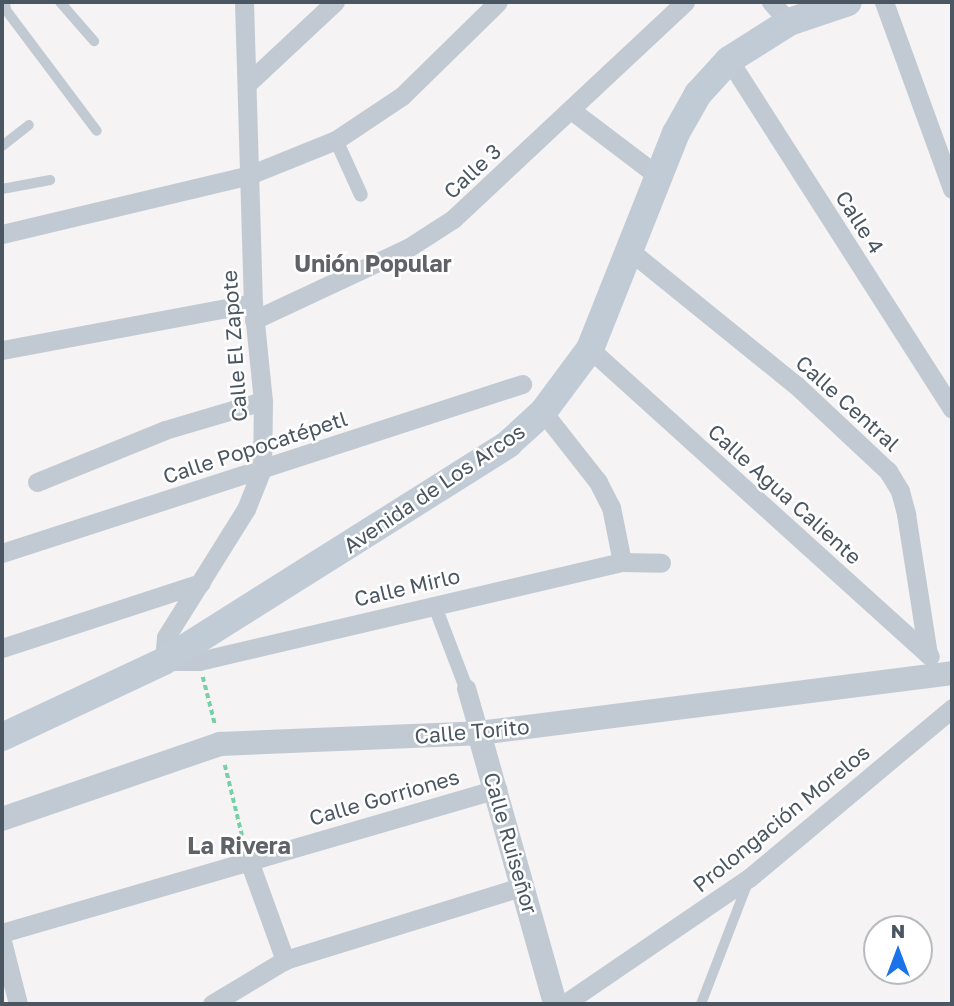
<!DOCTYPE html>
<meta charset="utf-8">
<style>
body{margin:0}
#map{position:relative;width:954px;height:1006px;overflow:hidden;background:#f5f3f3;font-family:"Golos Text",sans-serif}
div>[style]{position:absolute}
.path>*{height:3.5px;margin-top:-1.75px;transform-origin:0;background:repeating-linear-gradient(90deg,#7ad0a6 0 5px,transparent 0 8.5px)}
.service>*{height:10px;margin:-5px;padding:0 5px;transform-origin:5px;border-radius:5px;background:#c1cad2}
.pedestrian>*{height:14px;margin:-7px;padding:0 7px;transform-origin:7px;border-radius:7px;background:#c1cad2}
.minor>*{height:19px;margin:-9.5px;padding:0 9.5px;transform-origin:9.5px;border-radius:9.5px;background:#c1cad2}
.tertiary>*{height:24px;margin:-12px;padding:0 12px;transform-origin:12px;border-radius:12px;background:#c1cad2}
.secondary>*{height:28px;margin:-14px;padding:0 14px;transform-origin:14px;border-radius:14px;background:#c1cbd6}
span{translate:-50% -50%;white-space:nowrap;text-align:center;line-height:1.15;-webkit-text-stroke:5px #fff;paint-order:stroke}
.street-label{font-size:21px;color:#4a5661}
.neighbourhood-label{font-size:23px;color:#5f6368;font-weight:700}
.frame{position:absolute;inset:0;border:4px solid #4a5661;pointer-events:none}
.north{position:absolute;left:863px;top:915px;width:70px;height:70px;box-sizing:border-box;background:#fff;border:2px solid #b7bbc0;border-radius:50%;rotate:0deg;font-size:19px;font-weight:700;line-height:28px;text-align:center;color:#4a5661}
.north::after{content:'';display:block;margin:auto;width:24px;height:32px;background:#1a73e8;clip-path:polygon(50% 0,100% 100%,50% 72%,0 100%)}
</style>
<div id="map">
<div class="path">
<div style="left:203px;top:677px;width:49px;rotate:75.7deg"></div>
<div style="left:225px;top:765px;width:76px;rotate:76.3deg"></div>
</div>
<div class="service">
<div style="left:5px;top:2px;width:8px;rotate:83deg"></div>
<div style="left:6px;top:10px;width:151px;rotate:53.1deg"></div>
<div style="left:60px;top:2px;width:52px;rotate:48.9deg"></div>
<div style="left:2px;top:146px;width:34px;rotate:-38deg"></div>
<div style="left:2px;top:189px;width:49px;rotate:-10.6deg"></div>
<div style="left:701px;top:1004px;width:131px;rotate:-68.9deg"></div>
</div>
<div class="pedestrian">
<div style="left:336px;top:140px;width:60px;rotate:65.6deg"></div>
<div style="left:434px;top:604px;width:90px;rotate:69.1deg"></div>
</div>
<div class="minor">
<div style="left:244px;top:2px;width:301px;rotate:88.3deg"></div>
<div style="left:253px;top:303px;width:99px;rotate:84.2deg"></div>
<div style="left:263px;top:401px;width:68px;rotate:90.8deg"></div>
<div style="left:262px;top:469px;width:43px;rotate:111.8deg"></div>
<div style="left:246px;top:509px;width:151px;rotate:122deg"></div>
<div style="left:166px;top:637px;width:24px;rotate:95deg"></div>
<div style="left:164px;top:661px;width:35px"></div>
<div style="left:199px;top:661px;width:434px;rotate:-13.2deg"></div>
<div style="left:622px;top:562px;width:39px;rotate:1deg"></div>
<div style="left:771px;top:2px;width:27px;rotate:48deg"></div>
<div style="left:884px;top:2px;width:199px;rotate:70deg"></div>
<div style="left:729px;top:60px;width:414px;rotate:57.4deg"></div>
<div style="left:248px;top:83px;width:119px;rotate:-43deg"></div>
<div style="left:571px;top:110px;width:109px;rotate:37.2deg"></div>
<div style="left:2px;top:234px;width:254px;rotate:-13.4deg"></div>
<div style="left:249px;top:175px;width:94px;rotate:-21.9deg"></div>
<div style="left:336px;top:140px;width:79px;rotate:-33.7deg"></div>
<div style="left:402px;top:96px;width:134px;rotate:-44.4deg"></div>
<div style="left:629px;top:250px;width:215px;rotate:39deg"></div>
<div style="left:796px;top:385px;width:126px;rotate:43.1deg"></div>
<div style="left:888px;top:471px;width:23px;rotate:59deg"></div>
<div style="left:900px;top:491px;width:24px;rotate:75deg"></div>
<div style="left:906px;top:514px;width:142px;rotate:81.1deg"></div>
<div style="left:254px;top:320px;width:170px;rotate:-25.1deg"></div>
<div style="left:408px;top:248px;width:54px;rotate:-32.8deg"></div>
<div style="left:453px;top:219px;width:318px;rotate:-43.1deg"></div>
<div style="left:590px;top:349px;width:458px;rotate:42.1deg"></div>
<div style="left:2px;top:350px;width:255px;rotate:-10.6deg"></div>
<div style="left:543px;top:412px;width:89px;rotate:51.8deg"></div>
<div style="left:598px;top:482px;width:28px;rotate:63deg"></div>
<div style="left:611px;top:507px;width:56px;rotate:78.7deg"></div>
<div style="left:37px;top:482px;width:138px;rotate:-22.1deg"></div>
<div style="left:165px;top:430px;width:102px;rotate:-16.5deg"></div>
<div style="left:2px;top:553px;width:547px;rotate:-18deg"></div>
<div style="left:2px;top:648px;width:209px;rotate:-18.1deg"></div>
<div style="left:466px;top:688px;width:47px;rotate:73.9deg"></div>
<div style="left:248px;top:858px;width:109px;rotate:70.1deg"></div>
<div style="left:2px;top:933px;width:516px;rotate:-16.22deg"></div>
<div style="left:2px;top:941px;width:65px;rotate:75.7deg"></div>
<div style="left:212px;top:1004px;width:85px;rotate:-31.1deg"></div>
<div style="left:285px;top:960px;width:250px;rotate:-17.2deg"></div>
<div style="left:564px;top:1004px;width:224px;rotate:-34.3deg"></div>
<div style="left:749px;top:878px;width:265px;rotate:-39.9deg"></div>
</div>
<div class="tertiary">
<div style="left:479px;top:733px;width:281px;rotate:74.3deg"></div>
<div style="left:2px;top:819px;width:231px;rotate:-19deg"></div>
<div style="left:220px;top:744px;width:259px;rotate:-2.4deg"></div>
<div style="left:479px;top:733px;width:477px;rotate:-7.2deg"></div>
</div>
<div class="secondary">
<div style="left:2px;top:737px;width:179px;rotate:-25.1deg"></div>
<div style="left:164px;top:661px;width:407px;rotate:-32.2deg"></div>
<div style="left:508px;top:444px;width:47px;rotate:-42.4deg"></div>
<div style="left:543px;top:412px;width:79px;rotate:-53.3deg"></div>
<div style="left:590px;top:349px;width:232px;rotate:-68.3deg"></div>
<div style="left:676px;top:133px;width:45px;rotate:-60.6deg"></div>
<div style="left:698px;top:94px;width:46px;rotate:-47.6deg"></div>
<div style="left:729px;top:60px;width:71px;rotate:-32.3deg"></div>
<div style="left:789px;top:22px;width:62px;rotate:-18.7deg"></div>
</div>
<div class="street-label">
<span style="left:472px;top:171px;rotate:-43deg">Calle 3</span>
<span style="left:860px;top:222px;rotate:57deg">Calle 4</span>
<span style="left:234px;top:346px;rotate:-94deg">Calle El Zapote</span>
<span style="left:848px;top:403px;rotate:42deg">Calle Central</span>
<span style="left:255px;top:447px;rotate:-18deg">Calle Popocatépetl</span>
<span style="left:434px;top:488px;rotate:-34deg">Avenida de Los Arcos</span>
<span style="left:785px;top:494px;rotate:42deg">Calle Agua Caliente</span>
<span style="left:407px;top:587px;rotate:-13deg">Calle Mirlo</span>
<span style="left:472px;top:731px;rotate:-5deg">Calle Torito</span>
<span style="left:384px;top:797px;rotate:-16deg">Calle Gorriones</span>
<span style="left:781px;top:818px;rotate:-39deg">Prolongación Morelos</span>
<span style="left:511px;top:843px;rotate:74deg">Calle Ruiseñor</span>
</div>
<div class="neighbourhood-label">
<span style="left:373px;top:263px">Unión Popular</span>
<span style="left:239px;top:845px">La Rivera</span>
</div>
<div class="frame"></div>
<div class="north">N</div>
</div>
